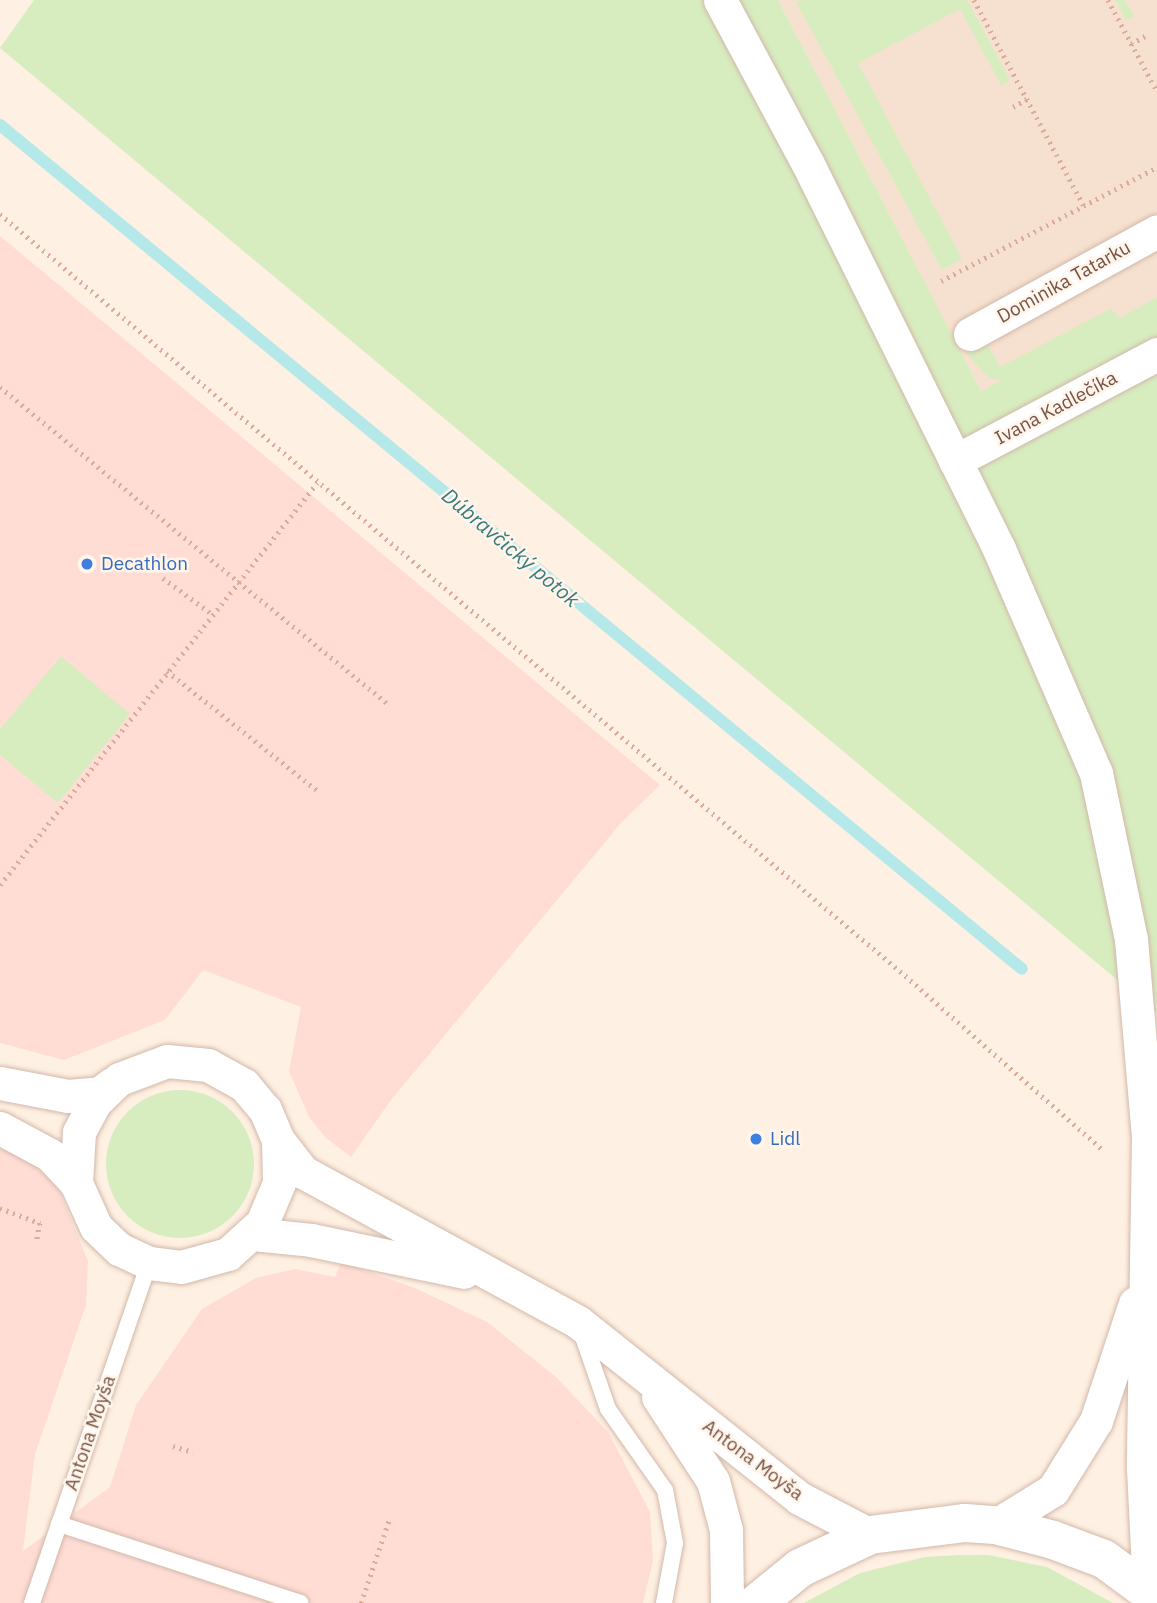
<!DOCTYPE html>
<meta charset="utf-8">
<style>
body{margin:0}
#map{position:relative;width:1157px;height:1603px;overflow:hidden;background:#fef0e2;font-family:"IBM Plex Sans",sans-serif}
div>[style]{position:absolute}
.residential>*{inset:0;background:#f6e1d0}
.commercial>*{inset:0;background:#ffddd5}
.green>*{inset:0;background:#d7edbf}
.round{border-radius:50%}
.stream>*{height:12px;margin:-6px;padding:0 6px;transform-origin:6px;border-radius:6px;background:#b5e8e9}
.path>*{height:4.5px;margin-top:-2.25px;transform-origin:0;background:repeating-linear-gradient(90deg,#dbac9a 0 2px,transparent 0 7px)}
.roads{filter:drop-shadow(0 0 2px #d2b8aa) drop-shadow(0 0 2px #d2b8aa)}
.service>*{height:16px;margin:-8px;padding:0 8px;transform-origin:8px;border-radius:8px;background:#fff}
.minor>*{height:33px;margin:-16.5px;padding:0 16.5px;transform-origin:16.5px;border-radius:16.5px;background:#fff}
.secondary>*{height:38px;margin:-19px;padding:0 19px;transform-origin:19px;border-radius:19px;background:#fff}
.dots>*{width:19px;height:19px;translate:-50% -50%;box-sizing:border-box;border:4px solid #fff5ea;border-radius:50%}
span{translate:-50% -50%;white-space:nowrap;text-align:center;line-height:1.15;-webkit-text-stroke:5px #fff5ea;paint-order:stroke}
.street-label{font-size:19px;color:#785246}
.shop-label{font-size:19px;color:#366cbe}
.left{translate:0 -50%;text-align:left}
.water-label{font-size:21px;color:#397b7f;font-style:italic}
</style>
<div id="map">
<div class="residential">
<div style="clip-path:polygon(778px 0,1157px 0,1157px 301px,981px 392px)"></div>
</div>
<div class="commercial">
<div style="clip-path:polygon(0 236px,660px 785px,620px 824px,391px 1100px,351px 1157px,326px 1138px,309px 1117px,289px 1071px,301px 1007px,203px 970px,165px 1020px,64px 1060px,0 1043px)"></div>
<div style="clip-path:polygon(0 1148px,23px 1157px,57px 1185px,88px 1261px,86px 1305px,35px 1454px,23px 1551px,110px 1487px,136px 1405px,202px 1309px,256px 1278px,295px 1269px,335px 1277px,341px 1262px,415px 1288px,487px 1322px,556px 1377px,608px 1432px,650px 1512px,653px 1561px,643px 1603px,0 1603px)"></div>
</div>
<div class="green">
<div style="clip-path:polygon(34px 0,778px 0,981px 391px,1001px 381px,988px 377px,964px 351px,986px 341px,1000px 367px,1110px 309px,1120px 318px,1157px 297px,1157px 1013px,0 48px)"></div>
<div style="clip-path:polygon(800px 0,967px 0,1010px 80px,1001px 85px,960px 9px,858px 63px,962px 259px,942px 270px,796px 2px)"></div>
<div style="clip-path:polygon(1115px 0,1125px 0,1134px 16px,1126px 20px)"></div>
<div style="clip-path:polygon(61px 656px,130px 714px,58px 803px,0 755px,0 729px)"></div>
<div class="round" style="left:106px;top:1090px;width:148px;height:148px"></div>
<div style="clip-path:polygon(959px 1555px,988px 1555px,1047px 1567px,1113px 1603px,804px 1603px,860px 1573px,925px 1557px)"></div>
</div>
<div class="stream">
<div style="left:0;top:125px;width:1325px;rotate:39.55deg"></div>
</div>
<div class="path">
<div style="left:974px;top:0;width:234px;rotate:61.9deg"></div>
<div style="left:1108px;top:0;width:103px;rotate:61.7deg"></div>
<div style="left:1131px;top:44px;width:16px;rotate:-30deg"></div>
<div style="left:1013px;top:107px;width:16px;rotate:-30deg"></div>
<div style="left:0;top:214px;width:1176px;rotate:40.07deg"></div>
<div style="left:900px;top:971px;width:268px;rotate:41.4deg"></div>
<div style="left:941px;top:281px;width:244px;rotate:-27.8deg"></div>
<div style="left:0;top:387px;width:501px;rotate:39.25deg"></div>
<div style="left:163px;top:578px;width:61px;rotate:36.3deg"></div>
<div style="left:167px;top:671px;width:193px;rotate:38.5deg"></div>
<div style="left:0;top:885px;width:512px;rotate:-51.74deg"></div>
<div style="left:0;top:1208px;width:43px;rotate:20.6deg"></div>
<div style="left:40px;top:1223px;width:17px;rotate:100deg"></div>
<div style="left:173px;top:1446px;width:21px;rotate:17deg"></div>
<div style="left:361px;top:1603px;width:88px;rotate:-71.4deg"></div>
</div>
<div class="roads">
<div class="service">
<div style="left:582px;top:1334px;width:79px;rotate:70.9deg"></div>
<div style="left:608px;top:1409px;width:99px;rotate:54.9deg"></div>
<div style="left:665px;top:1490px;width:54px;rotate:79.3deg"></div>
<div style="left:675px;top:1543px;width:61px;rotate:100.4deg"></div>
<div style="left:59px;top:1524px;width:254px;rotate:18.1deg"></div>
<div style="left:32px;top:1603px;width:360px;rotate:-71deg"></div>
</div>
<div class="minor">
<div style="left:720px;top:0;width:184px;rotate:61.8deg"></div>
<div style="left:807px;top:162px;width:432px;rotate:63.6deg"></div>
<div style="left:999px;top:549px;width:244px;rotate:66.6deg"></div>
<div style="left:1096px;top:773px;width:170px;rotate:78.1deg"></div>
<div style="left:1131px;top:939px;width:198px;rotate:85.1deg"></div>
<div style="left:1148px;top:1136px;width:332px;rotate:90.9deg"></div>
<div style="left:1143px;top:1468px;width:123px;rotate:87.2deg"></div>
<div style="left:970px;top:334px;width:213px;rotate:-28.8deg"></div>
<div style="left:955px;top:461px;width:229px;rotate:-27.9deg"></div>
<div style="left:0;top:1083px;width:69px;rotate:10.8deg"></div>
<div style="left:68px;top:1096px;width:32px;rotate:-5deg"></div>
<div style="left:100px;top:1093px;width:15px;rotate:-37deg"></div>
<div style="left:0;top:1128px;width:57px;rotate:28.4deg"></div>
<div style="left:50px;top:1155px;width:38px;rotate:47deg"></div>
<div style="left:76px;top:1183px;width:48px;rotate:65.6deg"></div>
<div style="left:96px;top:1227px;width:32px;rotate:44deg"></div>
<div style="left:119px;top:1249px;width:33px;rotate:25deg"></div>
<div style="left:149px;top:1263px;width:32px;rotate:7deg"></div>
<div style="left:181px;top:1267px;width:49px;rotate:-15.5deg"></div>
<div style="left:228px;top:1254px;width:46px;rotate:-42.4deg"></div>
<div style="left:262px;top:1223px;width:43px;rotate:-67deg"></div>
<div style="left:279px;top:1183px;width:43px;rotate:-91.3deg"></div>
<div style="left:278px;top:1140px;width:33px;rotate:-113deg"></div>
<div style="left:265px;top:1110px;width:33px;rotate:-130deg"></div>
<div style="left:244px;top:1085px;width:41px;rotate:-150.9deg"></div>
<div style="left:208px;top:1065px;width:41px;rotate:-174.4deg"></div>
<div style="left:167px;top:1061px;width:51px;rotate:159.4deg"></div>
<div style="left:119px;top:1079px;width:33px;rotate:136deg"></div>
<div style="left:95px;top:1102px;width:34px;rotate:118deg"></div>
<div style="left:79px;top:1132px;width:51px;rotate:93.4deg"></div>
<div style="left:278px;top:1140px;width:41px;rotate:52deg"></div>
<div style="left:303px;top:1172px;width:313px;rotate:28.6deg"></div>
<div style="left:578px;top:1322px;width:283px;rotate:38.5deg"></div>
<div style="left:799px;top:1498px;width:80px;rotate:27.5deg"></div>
<div style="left:253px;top:1234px;width:58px;rotate:5.9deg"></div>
<div style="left:311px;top:1240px;width:156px;rotate:11.8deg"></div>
<div style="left:658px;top:1397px;width:100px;rotate:56.8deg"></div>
<div style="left:713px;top:1481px;width:51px;rotate:75.1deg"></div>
<div style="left:726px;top:1530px;width:73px;rotate:89.2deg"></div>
<div style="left:996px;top:1525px;width:67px;rotate:-31.6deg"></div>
<div style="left:1053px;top:1490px;width:81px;rotate:-58.1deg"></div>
<div style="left:1096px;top:1421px;width:124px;rotate:-71.7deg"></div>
</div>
<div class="secondary">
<div style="left:757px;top:1603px;width:55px;rotate:-39.1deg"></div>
<div style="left:800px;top:1568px;width:77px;rotate:-25.2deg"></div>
<div style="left:870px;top:1535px;width:96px;rotate:-7.2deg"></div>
<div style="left:965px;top:1523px;width:31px;rotate:4deg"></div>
<div style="left:996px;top:1525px;width:59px;rotate:14.7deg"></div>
<div style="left:1053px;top:1540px;width:54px;rotate:20.4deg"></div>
<div style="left:1104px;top:1559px;width:66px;rotate:36.3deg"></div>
</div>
</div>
<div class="dots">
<div style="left:87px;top:564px;background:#3f7fe0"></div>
<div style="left:756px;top:1139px;background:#3f7fe0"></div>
</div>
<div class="street-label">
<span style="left:1064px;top:282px;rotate:-29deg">Dominika Tatarku</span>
<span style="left:1056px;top:408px;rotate:-28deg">Ivana Kadlečíka</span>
<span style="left:90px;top:1433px;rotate:-71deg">Antona Moyša</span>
<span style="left:753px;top:1460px;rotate:37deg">Antona Moyša</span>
</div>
<div class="shop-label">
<span class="left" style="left:101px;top:564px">Decathlon</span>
<span class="left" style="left:770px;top:1139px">Lidl</span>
</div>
<div class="water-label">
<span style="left:511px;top:547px;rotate:40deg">Dúbravčický potok</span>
</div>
</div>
